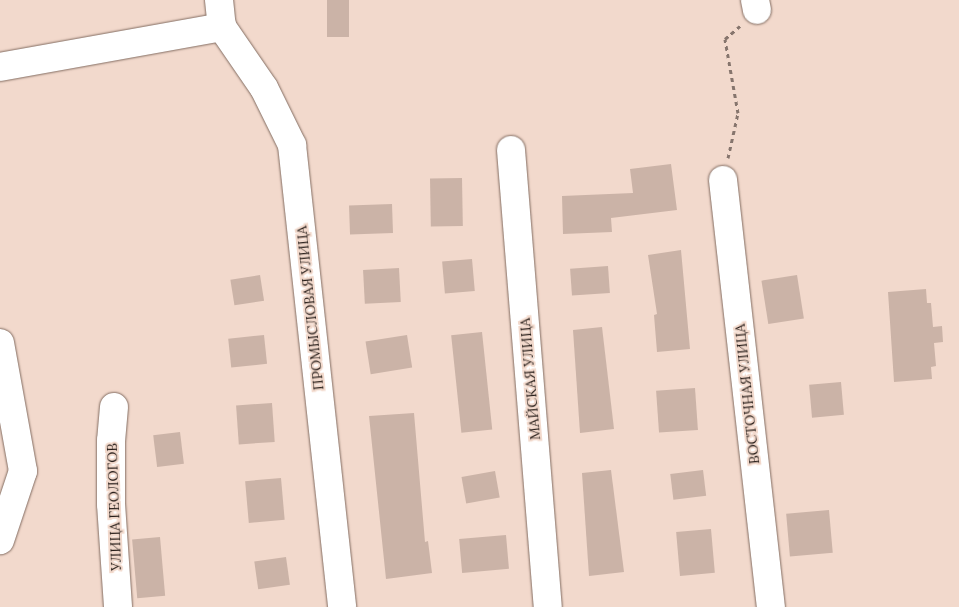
<!DOCTYPE html>
<meta charset="utf-8">
<style>
body{margin:0}
#map{position:relative;width:959px;height:607px;overflow:hidden;background:#f2d9cc;font-family:Lora,serif}
div>[style]{position:absolute}
.building>*{inset:0;background:#cbb3a7;transform-origin:0 0}
.path>*{height:3px;margin-top:-1.5px;transform-origin:0;background:repeating-linear-gradient(90deg,#86756d 0 4px,transparent 0 8px)}
.roads{filter:drop-shadow(0 0 1px #836d62) drop-shadow(0 0 1px #836d62)}
.minor>*{height:28px;margin:-14px;padding:0 14px;transform-origin:14px;border-radius:14px;background:#fff}
span{translate:-50% -50%;white-space:nowrap;text-align:center;line-height:1.15;-webkit-text-stroke:4px #f2d9cc;paint-order:stroke}
.street-label{font-size:14px;color:#231a16}
</style>
<div id="map">
<div class="building">
<div style="left:327px;top:0;width:22px;height:37px"></div>
<div style="clip-path:polygon(671px 164px,677px 210px,611px 218px,612px 232px,563px 234px,562px 196px,633px 193px,630px 169px)"></div>
<div style="left:462px;top:178px;width:48px;height:32px;rotate:89deg"></div>
<div style="left:392px;top:204px;width:29px;height:43px;rotate:88deg"></div>
<div style="clip-path:polygon(681px 250px,690px 349px,657px 352px,654px 315px,657px 314px,648px 255px)"></div>
<div style="left:472px;top:259px;width:32px;height:30px;rotate:85deg"></div>
<div style="left:608px;top:266px;width:27px;height:38px;rotate:86deg"></div>
<div style="left:399px;top:268px;width:34px;height:36px;rotate:87deg"></div>
<div style="left:260px;top:275px;width:26px;height:30px;rotate:81deg"></div>
<div style="left:797px;top:275px;width:44px;height:36px;rotate:81deg"></div>
<div style="clip-path:polygon(926px 289px,927px 303px,931px 303px,933px 327px,942px 326px,943px 342px,934px 343px,936px 366px,931px 367px,932px 379px,894px 382px,888px 292px)"></div>
<div style="clip-path:polygon(602px 327px,614px 429px,580px 433px,573px 330px)"></div>
<div style="left:482px;top:332px;width:98px;height:31px;rotate:84deg"></div>
<div style="left:264px;top:335px;width:29px;height:36px;rotate:84deg"></div>
<div style="left:407px;top:335px;width:33px;height:42px;rotate:81deg"></div>
<div style="left:841px;top:382px;width:33px;height:32px;rotate:85deg"></div>
<div style="left:695px;top:388px;width:42px;height:39px;rotate:86deg"></div>
<div style="left:272px;top:403px;width:39px;height:36px;rotate:86deg"></div>
<div style="clip-path:polygon(414px 413px,425px 542px,428px 541px,432px 573px,386px 579px,369px 416px)"></div>
<div style="left:180px;top:432px;width:32px;height:27px;rotate:83deg"></div>
<div style="clip-path:polygon(611px 470px,624px 572px,589px 576px,582px 473px)"></div>
<div style="left:703px;top:470px;width:26px;height:33px;rotate:83deg"></div>
<div style="left:495px;top:471px;width:27px;height:34px;rotate:80deg"></div>
<div style="left:281px;top:478px;width:42px;height:36px;rotate:85deg"></div>
<div style="left:829px;top:510px;width:43px;height:43px;rotate:85deg"></div>
<div style="left:711px;top:529px;width:44px;height:35px;rotate:85deg"></div>
<div style="left:506px;top:535px;width:34px;height:47px;rotate:85deg"></div>
<div style="left:160px;top:537px;width:59px;height:28px;rotate:85deg"></div>
<div style="left:286px;top:557px;width:28px;height:32px;rotate:82deg"></div>
</div>
<div class="path">
<div style="left:728px;top:158px;width:46px;rotate:-77.5deg"></div>
<div style="left:738px;top:113px;width:75px;rotate:-100deg"></div>
<div style="left:725px;top:39px;width:20px;rotate:-41deg"></div>
</div>
<div class="roads">
<div class="minor">
<div style="left:219px;top:0;width:27px;rotate:84deg"></div>
<div style="left:222px;top:27px;width:74px;rotate:55.5deg"></div>
<div style="left:264px;top:88px;width:64px;rotate:63.8deg"></div>
<div style="left:292px;top:145px;width:465px;rotate:83.8deg"></div>
<div style="left:755px;top:0;width:10px;rotate:79deg"></div>
<div style="left:0;top:67px;width:226px;rotate:-10.2deg"></div>
<div style="left:511px;top:150px;width:458px;rotate:85.4deg"></div>
<div style="left:723px;top:180px;width:430px;rotate:83.6deg"></div>
<div style="left:0;top:343px;width:130px;rotate:79.8deg"></div>
<div style="left:23px;top:471px;width:73px;rotate:108.4deg"></div>
<div style="left:114px;top:407px;width:34px;rotate:95deg"></div>
<div style="left:111px;top:441px;width:63px;rotate:90deg"></div>
<div style="left:111px;top:504px;width:103px;rotate:86.1deg"></div>
</div>
</div>
<div class="street-label">
<span style="left:310px;top:308px;rotate:-96deg">ПРОМЫСЛОВАЯ УЛИЦА</span>
<span style="left:530px;top:379px;rotate:-95deg">МАЙСКАЯ УЛИЦА</span>
<span style="left:747px;top:394px;rotate:-96deg">ВОСТОЧНАЯ УЛИЦА</span>
<span style="left:114px;top:507px;rotate:-92deg">УЛИЦА ГЕОЛОГОВ</span>
</div>
</div>
